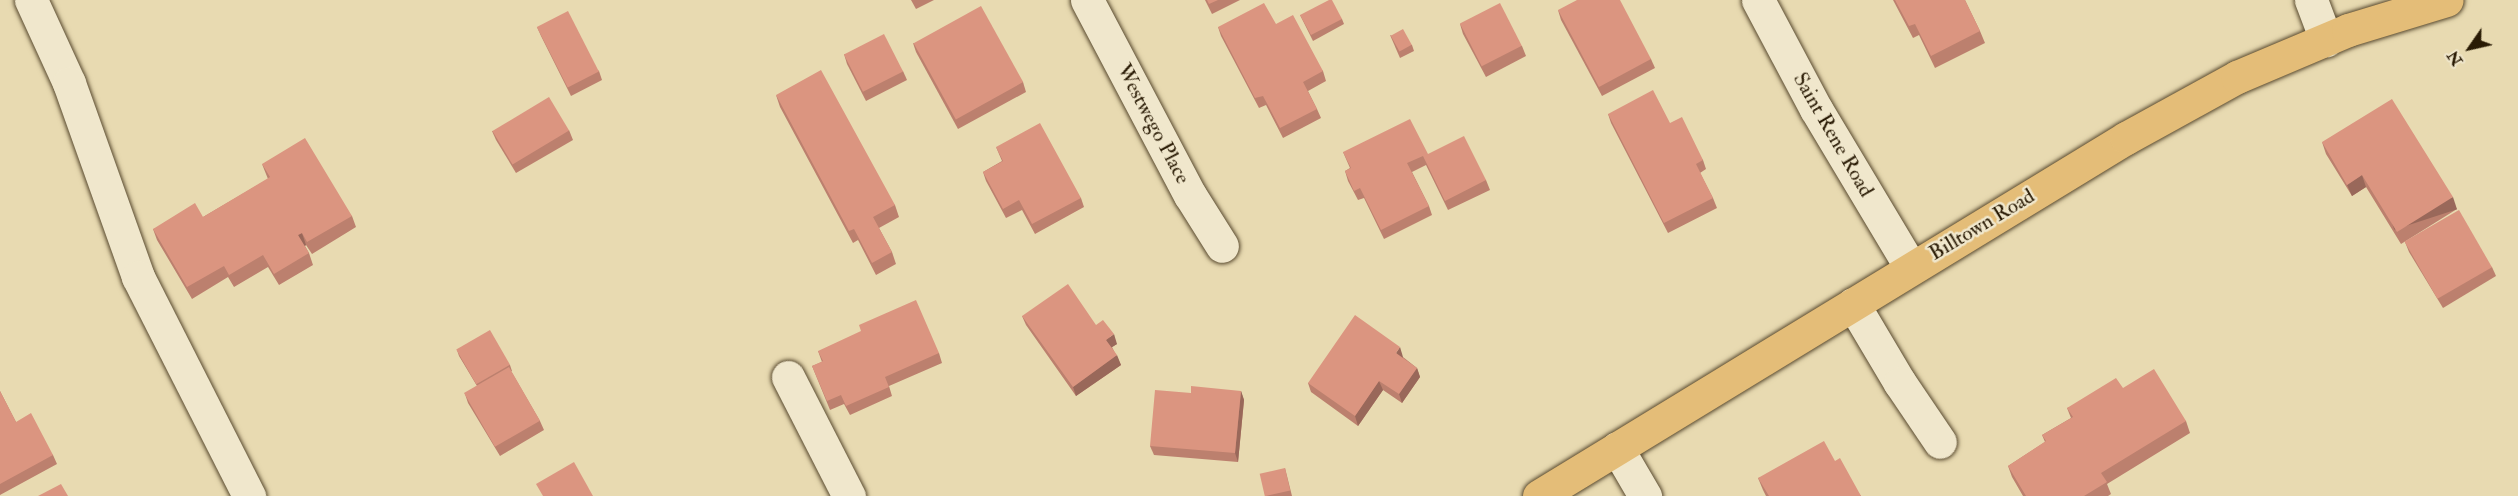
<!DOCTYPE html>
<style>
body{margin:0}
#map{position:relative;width:2518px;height:496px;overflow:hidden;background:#e8dab1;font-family:"IM FELL Double Pica",serif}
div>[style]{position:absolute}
.roads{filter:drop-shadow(0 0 2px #594a2f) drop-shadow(0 0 2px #594a2f)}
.minor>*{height:33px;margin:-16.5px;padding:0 16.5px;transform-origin:16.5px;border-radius:16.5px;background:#f0e7cc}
.major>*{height:33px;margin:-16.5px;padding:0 16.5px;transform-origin:16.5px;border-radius:16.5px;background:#e4bd78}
.wall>*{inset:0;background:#bc806e}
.shaded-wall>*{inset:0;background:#99685a;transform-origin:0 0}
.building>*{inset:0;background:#db9580;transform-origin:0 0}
span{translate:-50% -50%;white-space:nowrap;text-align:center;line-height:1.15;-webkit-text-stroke:5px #f0e7cc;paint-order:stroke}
.street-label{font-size:21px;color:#291a04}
.north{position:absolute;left:2440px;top:18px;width:60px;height:60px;-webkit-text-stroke:4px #f0e7cc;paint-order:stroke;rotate:236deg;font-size:16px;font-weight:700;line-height:24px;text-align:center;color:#291a04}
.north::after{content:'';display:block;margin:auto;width:21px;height:27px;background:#291a04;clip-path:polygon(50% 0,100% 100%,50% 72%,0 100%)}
</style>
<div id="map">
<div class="roads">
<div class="minor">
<div style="left:31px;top:0;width:91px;rotate:65.4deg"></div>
<div style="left:69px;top:83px;width:206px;rotate:70.4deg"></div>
<div style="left:138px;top:277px;width:246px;rotate:63.1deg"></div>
<div style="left:1087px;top:0;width:221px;rotate:62.2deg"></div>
<div style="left:1190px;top:195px;width:60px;rotate:57.9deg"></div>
<div style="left:1758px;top:0;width:123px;rotate:62deg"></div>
<div style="left:1816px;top:109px;width:185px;rotate:59.1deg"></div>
<div style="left:2311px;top:0;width:43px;rotate:69.4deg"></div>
<div style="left:1853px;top:304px;width:92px;rotate:59.3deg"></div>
<div style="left:1900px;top:383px;width:71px;rotate:55.9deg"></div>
<div style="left:788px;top:377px;width:134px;rotate:62.9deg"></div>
<div style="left:1617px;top:448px;width:56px;rotate:59.7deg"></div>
</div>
<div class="major">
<div style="left:1539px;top:496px;width:688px;rotate:-31.38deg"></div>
<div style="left:2126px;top:138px;width:127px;rotate:-28.8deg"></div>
<div style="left:2237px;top:77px;width:121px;rotate:-22.9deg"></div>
<div style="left:2348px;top:30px;width:103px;rotate:-16.9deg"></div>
</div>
</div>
<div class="wall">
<div style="clip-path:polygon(911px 0,934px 0,916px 9px)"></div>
<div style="clip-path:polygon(1205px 0,1240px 0,1212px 14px)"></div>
<div style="clip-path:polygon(1893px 0,1965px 0,1980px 31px,1985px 43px,1935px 68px,1919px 35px,1913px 38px)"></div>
<div style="clip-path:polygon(1558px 10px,1651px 59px,1655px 68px,1602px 96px,1561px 20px)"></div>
<div style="clip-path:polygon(1300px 15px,1342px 19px,1344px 24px,1313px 41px)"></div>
<div style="clip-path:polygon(1276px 24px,1323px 71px,1326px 81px,1308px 91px,1317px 109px,1321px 118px,1283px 138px,1266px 105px,1259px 108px,1221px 36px,1218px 27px)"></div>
<div style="clip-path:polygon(1460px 24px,1522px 46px,1526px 56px,1486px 77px,1463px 34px)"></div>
<div style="clip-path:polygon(537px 27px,599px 71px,602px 80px,571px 96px,541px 36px)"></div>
<div style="clip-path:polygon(1390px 35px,1412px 45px,1414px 51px,1400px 58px)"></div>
<div style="clip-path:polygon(913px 43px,1023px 82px,1026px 92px,958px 129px,916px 52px)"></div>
<div style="clip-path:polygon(844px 54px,903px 71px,907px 80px,866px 101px,847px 64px)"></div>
<div style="clip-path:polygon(776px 95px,895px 205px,899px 217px,879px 228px,892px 252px,896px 264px,876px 275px,858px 240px,853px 243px,780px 107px)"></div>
<div style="clip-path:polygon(1608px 114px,1670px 123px,1703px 160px,1706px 169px,1700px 173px,1713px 198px,1717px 208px,1668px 233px,1611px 123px)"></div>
<div style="clip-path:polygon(569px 130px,573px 140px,516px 173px,496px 140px,492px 131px)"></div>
<div style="clip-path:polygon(2322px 142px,2457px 209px,2401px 244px,2366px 187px,2352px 196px,2326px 154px)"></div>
<div style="clip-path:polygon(996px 147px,1081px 198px,1084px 207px,1035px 234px,1022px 210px,1006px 218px,986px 181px,983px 172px,1002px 161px)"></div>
<div style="clip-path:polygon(1343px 152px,1428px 154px,1486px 180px,1490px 190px,1448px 210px,1426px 165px,1412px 172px,1429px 206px,1432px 215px,1384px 239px,1364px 198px,1358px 200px,1348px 181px,1345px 171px,1350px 168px)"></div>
<div style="clip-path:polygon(262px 164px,352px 216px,356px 227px,312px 254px,306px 245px,305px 246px,309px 253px,313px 265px,279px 285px,268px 267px,234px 287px,228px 277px,192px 299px,157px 240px,153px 229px,203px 217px,268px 179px)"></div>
<div style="clip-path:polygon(2405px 242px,2492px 267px,2496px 276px,2443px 308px,2409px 252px)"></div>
<div style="clip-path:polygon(1022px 316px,1096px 325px,1117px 344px,1112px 347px,1121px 365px,1076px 396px,1026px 325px)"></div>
<div style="clip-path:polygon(457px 350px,510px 365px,512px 371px,511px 371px,540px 421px,544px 430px,500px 456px,468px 403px,465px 394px,477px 386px,459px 356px)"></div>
<div style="clip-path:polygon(818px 351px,939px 353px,942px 363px,889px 386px,892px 396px,850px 415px,844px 404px,830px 410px,812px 366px,822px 362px)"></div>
<div style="clip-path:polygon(1403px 357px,1417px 368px,1420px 377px,1402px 403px,1383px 390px,1358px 426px,1311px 392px,1308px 383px)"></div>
<div style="clip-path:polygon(2123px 388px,2186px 421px,2190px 433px,2107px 484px,2111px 494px,2108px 496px,2023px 496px,2012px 477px,2008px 466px,2045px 442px,2042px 435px,2071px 418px,2067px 408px)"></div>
<div style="clip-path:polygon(0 391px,16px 422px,53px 455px,57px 464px,0 495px)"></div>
<div style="clip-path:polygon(1241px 391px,1244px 400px,1238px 462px,1154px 455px,1150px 446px,1191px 393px)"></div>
<div style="clip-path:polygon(1835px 461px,1861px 496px,1766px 496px,1763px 490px,1758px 478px)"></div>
<div style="clip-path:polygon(1285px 468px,1292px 496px,1265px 496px)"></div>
</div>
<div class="shaded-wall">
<div style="clip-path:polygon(2362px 175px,2366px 187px,2352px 196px,2347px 185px)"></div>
<div style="left:2453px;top:197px;width:13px;height:66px;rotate:72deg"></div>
<div style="clip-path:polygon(302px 233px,306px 245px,303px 247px,298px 235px)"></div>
<div style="clip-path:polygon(1114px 334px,1117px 344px,1109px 349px,1106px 340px)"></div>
<div style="clip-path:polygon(1400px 347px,1403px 357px,1400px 362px,1396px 353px)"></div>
<div style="clip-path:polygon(1117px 355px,1121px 365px,1076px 396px,1073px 387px)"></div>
<div style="clip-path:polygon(1417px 368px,1420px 377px,1402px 403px,1399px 394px)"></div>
<div style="clip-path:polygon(1379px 381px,1383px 390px,1358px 426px,1355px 416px)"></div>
<div style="clip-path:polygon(1241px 391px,1244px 400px,1238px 462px,1235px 453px)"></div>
</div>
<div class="building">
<div style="clip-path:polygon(1207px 0,1218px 0,1209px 4px)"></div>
<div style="clip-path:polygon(1329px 0,1332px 0,1342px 19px,1311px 35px,1300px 15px)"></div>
<div style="clip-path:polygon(1577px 0,1620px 0,1651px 59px,1599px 87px,1558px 10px)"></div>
<div style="clip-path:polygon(1895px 0,1965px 0,1980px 31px,1931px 56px,1915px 24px,1909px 26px)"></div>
<div style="clip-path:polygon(1264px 3px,1276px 24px,1293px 15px,1323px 71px,1303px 82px,1317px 109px,1280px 128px,1263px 96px,1255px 98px,1218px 27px)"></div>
<div style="left:1500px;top:3px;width:48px;height:45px;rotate:63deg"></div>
<div style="left:981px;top:6px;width:87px;height:77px;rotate:61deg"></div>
<div style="left:568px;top:11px;width:68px;height:35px;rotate:63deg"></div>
<div style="left:1403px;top:29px;width:18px;height:14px;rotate:61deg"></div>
<div style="left:884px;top:34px;width:42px;height:45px;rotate:63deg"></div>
<div style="clip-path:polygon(821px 70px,895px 205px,873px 217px,892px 252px,872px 263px,854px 229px,849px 231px,776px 95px)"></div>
<div style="clip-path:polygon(1653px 90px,1670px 123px,1682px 117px,1703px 160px,1696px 164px,1713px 198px,1664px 223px,1608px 114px)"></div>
<div style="left:549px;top:97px;width:39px;height:66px;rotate:59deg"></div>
<div style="clip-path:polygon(2392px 99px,2453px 197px,2397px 232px,2362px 175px,2347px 185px,2322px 142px)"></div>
<div style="clip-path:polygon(1410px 119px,1428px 154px,1464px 136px,1486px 180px,1445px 201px,1423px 156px,1407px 163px,1429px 206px,1381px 230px,1360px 188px,1354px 191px,1345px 171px,1351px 168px,1343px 152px)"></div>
<div style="clip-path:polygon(1040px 123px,1081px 198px,1032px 224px,1019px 200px,1003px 209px,983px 172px,1003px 161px,996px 147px)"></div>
<div style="clip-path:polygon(305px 138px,352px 216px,307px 242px,302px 233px,298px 235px,309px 253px,274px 274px,263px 255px,229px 275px,224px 266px,187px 287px,153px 229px,195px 203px,203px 217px,270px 177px,262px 164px)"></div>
<div style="left:2459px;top:210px;width:66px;height:63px;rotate:60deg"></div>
<div style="clip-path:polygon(1068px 284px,1096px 325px,1103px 320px,1114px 334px,1106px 340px,1117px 355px,1073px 387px,1022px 316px)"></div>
<div style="clip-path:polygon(916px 300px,939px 353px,885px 377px,889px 387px,846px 406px,841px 395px,827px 401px,812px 366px,823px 361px,818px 351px,861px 331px,859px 325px)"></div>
<div style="clip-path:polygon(1355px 315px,1400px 347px,1396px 353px,1417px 368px,1399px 394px,1379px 381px,1355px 416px,1308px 383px)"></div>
<div style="left:490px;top:330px;width:40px;height:39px;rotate:60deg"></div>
<div style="left:509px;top:367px;width:62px;height:52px;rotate:60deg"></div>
<div style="clip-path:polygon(2154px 369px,2186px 421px,2101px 473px,2107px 482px,2084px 496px,2026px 496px,2008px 466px,2046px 441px,2042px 435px,2073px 417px,2067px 408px,2116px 378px,2123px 388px)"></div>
<div style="clip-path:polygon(1191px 386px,1241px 391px,1235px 453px,1150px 446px,1155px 390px,1191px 393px)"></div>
<div style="clip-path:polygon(0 391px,16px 422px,31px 413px,53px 455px,0 484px)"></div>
<div style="clip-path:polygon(1824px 441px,1835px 461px,1840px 458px,1861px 496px,1769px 496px,1758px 478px)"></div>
<div style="clip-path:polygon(574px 462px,593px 496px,543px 496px,536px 484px)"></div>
<div style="left:1285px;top:468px;width:23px;height:26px;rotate:77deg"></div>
<div style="clip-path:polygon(61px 484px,68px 496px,38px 496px)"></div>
</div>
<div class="street-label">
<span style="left:1153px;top:124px;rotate:62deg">Westwego Place</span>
<span style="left:1833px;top:135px;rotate:60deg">Saint Rene Road</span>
<span style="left:1982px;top:225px;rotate:-31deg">Billtown Road</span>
</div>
<div class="north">N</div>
</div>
